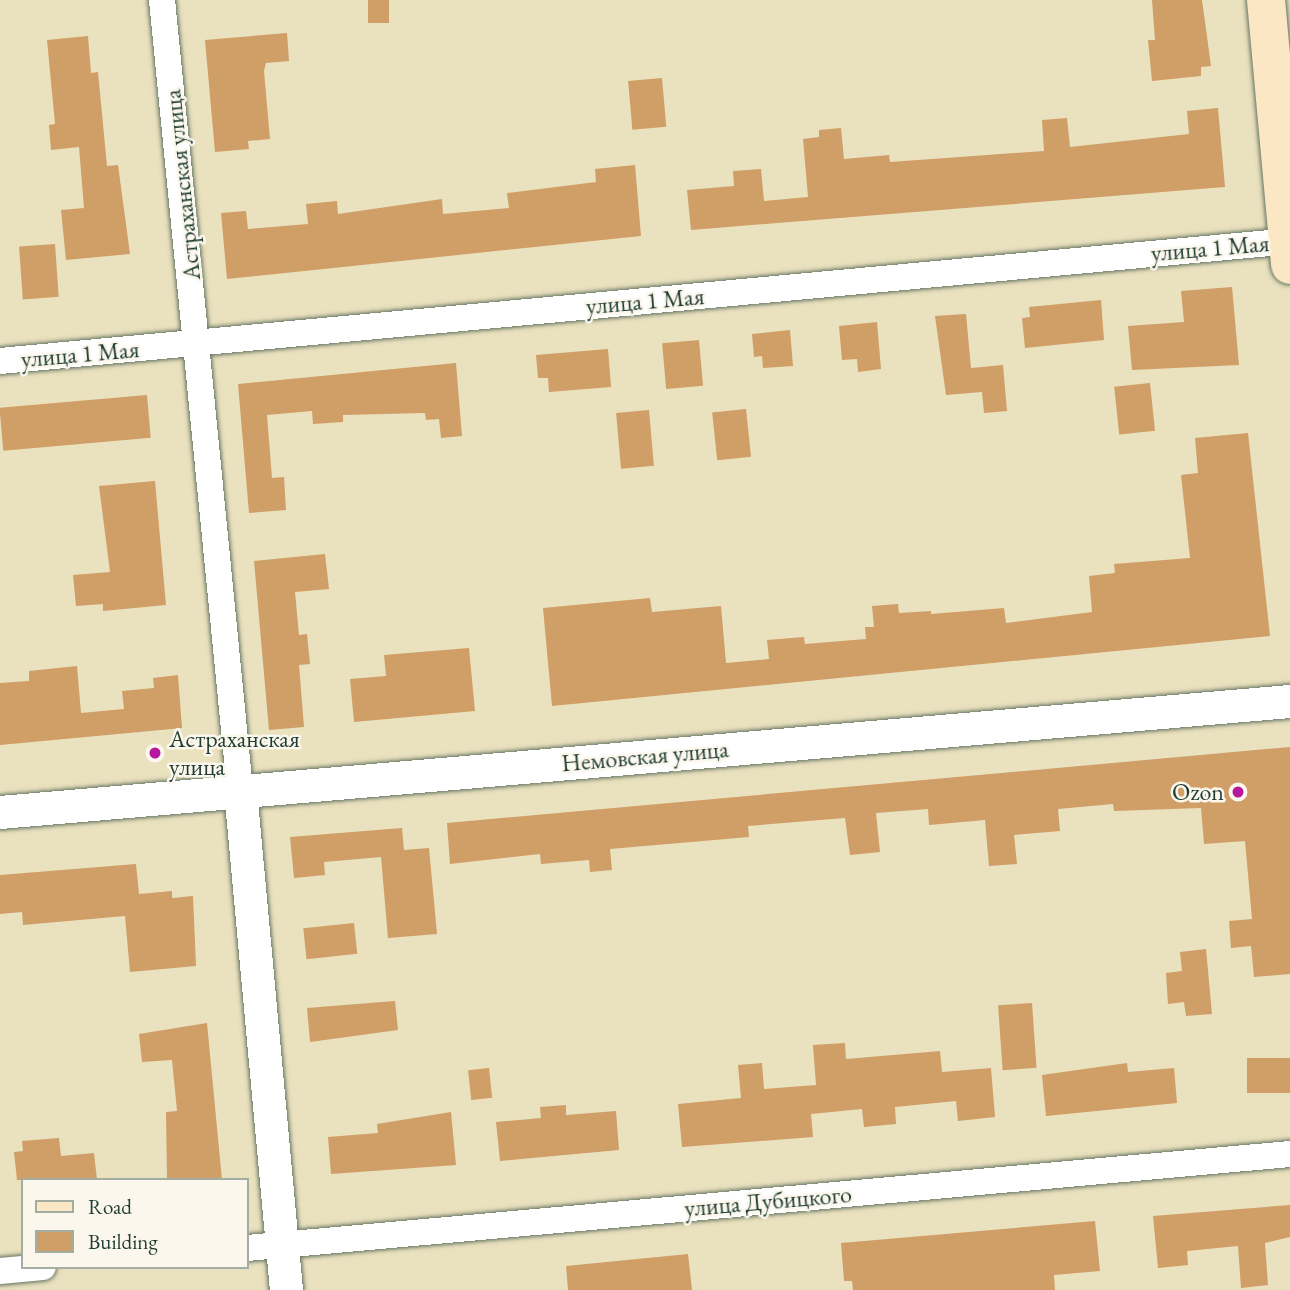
<!DOCTYPE html>
<meta charset="utf-8">
<style>
body{margin:0}
#map{position:relative;width:1290px;height:1290px;overflow:hidden;background:#eae1be;font-family:"EB Garamond",serif}
div>[style]{position:absolute}
.building>*{inset:0;background:#d09e67;transform-origin:0 0}
.roads{filter:drop-shadow(0 0 2px #667664) drop-shadow(0 0 2px #667664)}
.minor>*{height:26px;margin:-13px;padding:0 13px;transform-origin:13px;border-radius:13px;background:#fff}
.tertiary>*{height:33px;margin:-16.5px;padding:0 16.5px;transform-origin:16.5px;border-radius:16.5px;background:#fff}
.secondary>*{height:38px;margin:-19px;padding:0 19px;transform-origin:19px;border-radius:19px;background:#fbe7c3}
.dots>*{width:19px;height:19px;translate:-50% -50%;box-sizing:border-box;border:4px solid #fbf7ec;border-radius:50%}
span{translate:-50% -50%;white-space:nowrap;text-align:center;line-height:1.15;-webkit-text-stroke:5px #fbf7ec;paint-order:stroke}
.street-label{font-size:24px;color:#1f3d34}
.poi-label{font-size:24px;color:#1f3d34}
.left{translate:0 -50%;text-align:left}
.right{translate:-100% -50%;text-align:right}
.legend{position:absolute;left:21px;top:1178px;width:228px;height:91px;box-sizing:border-box;background:#fbf7ec;border:2px solid #a3ada2;margin:0;padding:9px 12px;list-style:none;font-size:21px;color:#1f3d34}
.legend li{display:flex;align-items:center;gap:14px;height:35px}
.legend b{width:35px;border:2px solid #a3ada2}
</style>
<div id="map">
<div class="building">
<div style="left:368px;top:0;width:21px;height:23px"></div>
<div style="clip-path:polygon(1152px 0,1202px 0,1211px 66px,1201px 67px,1201px 76px,1152px 81px,1148px 40px,1155px 40px)"></div>
<div style="clip-path:polygon(287px 33px,289px 61px,266px 63px,264px 71px,270px 139px,248px 141px,249px 149px,215px 152px,205px 40px)"></div>
<div style="clip-path:polygon(88px 36px,91px 73px,98px 72px,107px 166px,118px 165px,130px 254px,66px 260px,61px 210px,84px 208px,79px 147px,51px 150px,49px 125px,55px 124px,47px 40px)"></div>
<div style="left:662px;top:78px;width:49px;height:34px;rotate:85deg"></div>
<div style="clip-path:polygon(1218px 108px,1225px 187px,691px 230px,687px 190px,734px 186px,733px 171px,761px 169px,764px 201px,808px 197px,803px 139px,819px 137px,819px 130px,841px 128px,844px 159px,889px 155px,890px 162px,1044px 151px,1042px 120px,1067px 118px,1070px 147px,1189px 134px,1187px 111px)"></div>
<div style="clip-path:polygon(635px 165px,641px 236px,227px 279px,221px 213px,246px 211px,248px 229px,308px 224px,306px 204px,337px 201px,338px 214px,442px 199px,443px 214px,509px 208px,507px 193px,596px 182px,595px 169px)"></div>
<div style="left:55px;top:244px;width:53px;height:36px;rotate:86deg"></div>
<div style="clip-path:polygon(1232px 287px,1239px 365px,1132px 370px,1128px 326px,1184px 322px,1181px 291px)"></div>
<div style="clip-path:polygon(1101px 300px,1104px 340px,1025px 348px,1022px 318px,1030px 317px,1029px 307px)"></div>
<div style="clip-path:polygon(966px 314px,971px 368px,1003px 365px,1007px 411px,984px 413px,982px 392px,946px 395px,935px 316px)"></div>
<div style="clip-path:polygon(877px 322px,881px 369px,858px 372px,857px 359px,842px 360px,839px 326px)"></div>
<div style="clip-path:polygon(790px 330px,793px 366px,763px 368px,762px 356px,754px 357px,752px 334px)"></div>
<div style="left:699px;top:340px;width:46px;height:37px;rotate:85deg"></div>
<div style="clip-path:polygon(608px 349px,611px 387px,549px 392px,548px 378px,538px 378px,536px 355px)"></div>
<div style="clip-path:polygon(456px 363px,462px 436px,441px 438px,439px 419px,426px 420px,425px 413px,343px 415px,343px 422px,313px 424px,312px 411px,267px 415px,272px 478px,284px 477px,286px 510px,249px 513px,238px 384px)"></div>
<div style="left:1150px;top:383px;width:48px;height:36px;rotate:84deg"></div>
<div style="left:147px;top:395px;width:43px;height:148px;rotate:85deg"></div>
<div style="left:746px;top:409px;width:48px;height:34px;rotate:84deg"></div>
<div style="left:649px;top:410px;width:56px;height:33px;rotate:85deg"></div>
<div style="clip-path:polygon(1248px 433px,1270px 636px,552px 706px,543px 608px,650px 598px,652px 612px,721px 606px,726px 663px,769px 659px,767px 640px,804px 637px,805px 644px,866px 639px,865px 627px,874px 627px,872px 606px,898px 604px,899px 613px,931px 611px,931px 614px,1004px 608px,1006px 623px,1092px 612px,1089px 576px,1115px 573px,1114px 564px,1190px 558px,1181px 475px,1198px 473px,1195px 438px)"></div>
<div style="clip-path:polygon(155px 481px,166px 605px,103px 611px,103px 604px,76px 606px,73px 575px,110px 572px,99px 486px)"></div>
<div style="clip-path:polygon(325px 554px,329px 589px,295px 592px,299px 635px,307px 634px,310px 664px,299px 665px,304px 727px,269px 730px,254px 561px)"></div>
<div style="clip-path:polygon(469px 648px,475px 711px,354px 722px,350px 679px,386px 676px,384px 655px)"></div>
<div style="clip-path:polygon(77px 666px,81px 713px,124px 709px,122px 691px,154px 688px,153px 678px,178px 675px,182px 728px,0 745px,0 683px,29px 681px,29px 671px)"></div>
<div style="clip-path:polygon(1290px 747px,1290px 974px,1254px 977px,1251px 946px,1231px 948px,1229px 921px,1252px 919px,1245px 841px,1204px 844px,1201px 808px,1114px 811px,1113px 804px,1058px 809px,1060px 831px,1014px 835px,1017px 864px,989px 866px,985px 820px,929px 825px,928px 809px,876px 813px,880px 852px,850px 855px,845px 818px,748px 826px,749px 837px,610px 849px,612px 870px,590px 872px,589px 860px,541px 864px,540px 854px,450px 864px,447px 823px)"></div>
<div style="clip-path:polygon(402px 828px,404px 850px,429px 848px,437px 934px,388px 938px,381px 857px,324px 862px,325px 875px,294px 878px,290px 837px)"></div>
<div style="clip-path:polygon(136px 864px,139px 894px,172px 891px,172px 898px,193px 896px,196px 966px,130px 972px,125px 916px,23px 925px,22px 912px,0 914px,0 875px)"></div>
<div style="left:354px;top:923px;width:31px;height:51px;rotate:84deg"></div>
<div style="clip-path:polygon(1206px 949px,1212px 1014px,1186px 1016px,1184px 1002px,1168px 1004px,1166px 973px,1182px 971px,1180px 952px)"></div>
<div style="clip-path:polygon(395px 1001px,398px 1030px,310px 1042px,307px 1008px)"></div>
<div style="left:1032px;top:1003px;width:65px;height:34px;rotate:86deg"></div>
<div style="clip-path:polygon(207px 1023px,222px 1180px,167px 1180px,166px 1112px,177px 1111px,172px 1060px,142px 1062px,139px 1034px)"></div>
<div style="clip-path:polygon(845px 1043px,846px 1059px,940px 1051px,942px 1072px,991px 1068px,995px 1117px,958px 1121px,956px 1101px,895px 1107px,896px 1124px,864px 1127px,862px 1109px,811px 1114px,813px 1137px,682px 1147px,678px 1104px,741px 1098px,738px 1065px,762px 1063px,764px 1089px,816px 1085px,813px 1045px)"></div>
<div style="left:1290px;top:1058px;width:35px;height:43px;rotate:90deg"></div>
<div style="clip-path:polygon(1127px 1063px,1128px 1072px,1174px 1068px,1177px 1103px,1046px 1116px,1042px 1075px)"></div>
<div style="left:489px;top:1068px;width:30px;height:21px;rotate:84deg"></div>
<div style="clip-path:polygon(566px 1105px,566px 1115px,616px 1111px,619px 1150px,500px 1161px,496px 1122px,541px 1118px,540px 1107px)"></div>
<div style="clip-path:polygon(451px 1112px,456px 1165px,331px 1174px,328px 1137px,378px 1133px,377px 1124px)"></div>
<div style="clip-path:polygon(59px 1138px,61px 1156px,94px 1153px,97px 1180px,17px 1180px,14px 1152px,23px 1151px,22px 1141px)"></div>
<div style="clip-path:polygon(1290px 1205px,1290px 1237px,1265px 1243px,1268px 1285px,1241px 1288px,1238px 1246px,1187px 1251px,1188px 1265px,1158px 1268px,1153px 1216px)"></div>
<div style="clip-path:polygon(1095px 1221px,1100px 1271px,1054px 1275px,1055px 1290px,853px 1290px,852px 1281px,844px 1281px,841px 1243px)"></div>
<div style="clip-path:polygon(688px 1254px,692px 1290px,568px 1290px,566px 1266px)"></div>
</div>
<div class="roads">
<div class="minor">
<div style="left:162px;top:0;width:794px;rotate:84.36deg"></div>
<div style="left:0;top:361px;width:1296px;rotate:-5.31deg"></div>
<div style="left:247px;top:1248px;width:1047px;rotate:-5.15deg"></div>
<div style="left:0;top:1271px;width:43px;rotate:-5.3deg"></div>
</div>
<div class="tertiary">
<div style="left:240px;top:790px;width:502px;rotate:84.74deg"></div>
<div style="left:0;top:812px;width:1295px;rotate:-4.92deg"></div>
</div>
<div class="secondary">
<div style="left:1266px;top:0;width:266px;rotate:84.8deg"></div>
</div>
</div>
<div class="dots">
<div style="left:155px;top:753px;background:#b5179e"></div>
<div style="left:1238px;top:792px;background:#b5179e"></div>
</div>
<div class="street-label">
<span style="left:182px;top:185px;rotate:-96deg">Астраханская улица</span>
<span style="left:1210px;top:248px;rotate:-5deg">улица 1 Мая</span>
<span style="left:645px;top:301px;rotate:-5deg">улица 1 Мая</span>
<span style="left:80px;top:354px;rotate:-5deg">улица 1 Мая</span>
<span style="left:645px;top:756px;rotate:-5deg">Немовская улица</span>
<span style="left:768px;top:1201px;rotate:-5deg">улица Дубицкого</span>
</div>
<div class="poi-label">
<span class="left" style="left:169px;top:753px">Астраханская<br>улица</span>
<span class="right" style="left:1224px;top:792px">Ozon</span>
</div>
<ul class="legend">
<li><b style="height:9px;background:#fbe7c3"></b>Road</li>
<li><b style="height:19px;background:#d09e67"></b>Building</li>
</ul>
</div>
